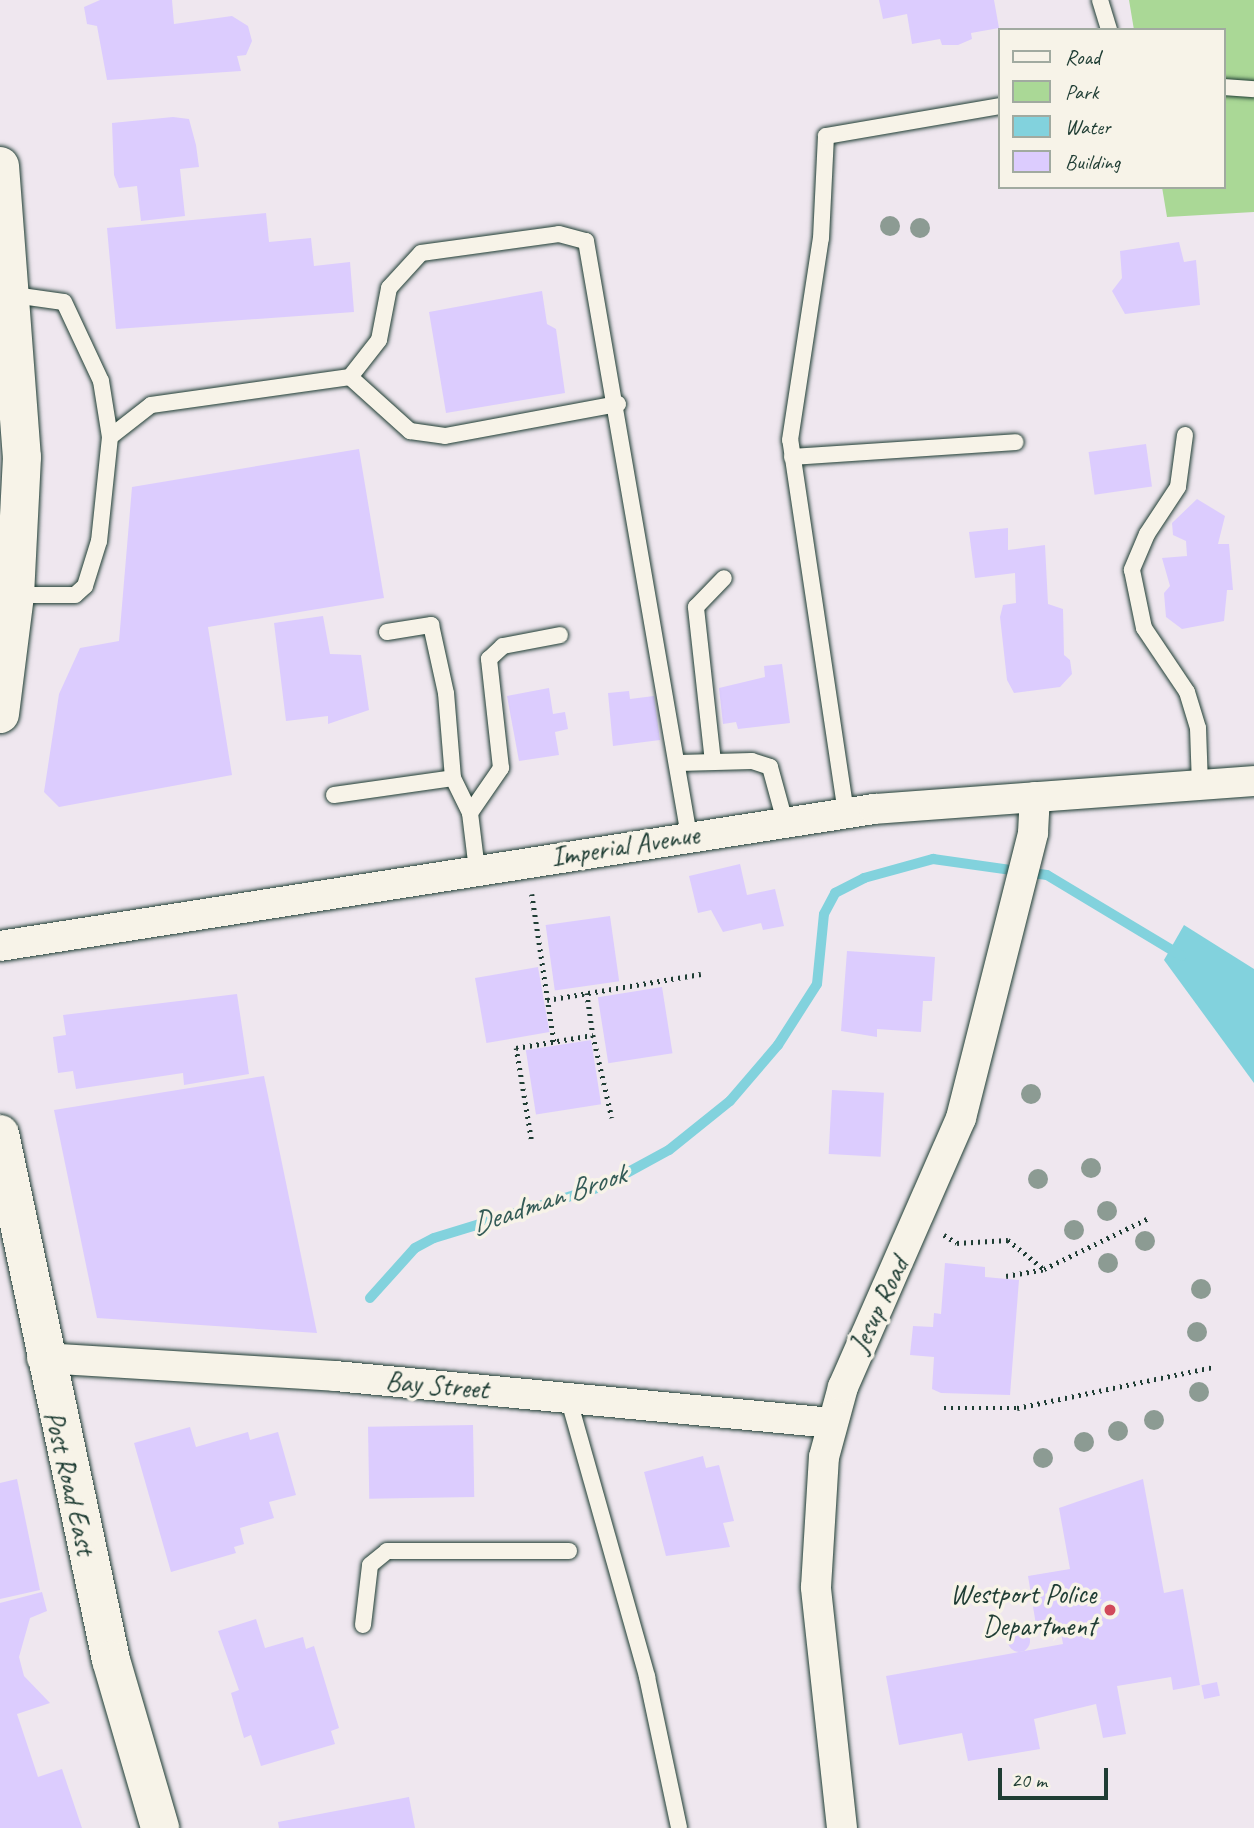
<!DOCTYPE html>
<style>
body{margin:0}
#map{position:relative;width:1254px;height:1828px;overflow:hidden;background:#efe7ef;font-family:Caveat,sans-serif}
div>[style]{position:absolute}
.green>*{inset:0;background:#aad896}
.water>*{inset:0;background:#82d2dd}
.stream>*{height:10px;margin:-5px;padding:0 5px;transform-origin:5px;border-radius:5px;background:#82d2dd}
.building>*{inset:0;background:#dcccfe;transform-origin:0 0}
.round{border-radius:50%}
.path>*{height:4.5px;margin-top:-2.25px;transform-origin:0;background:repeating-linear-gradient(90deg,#1f3d34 0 2px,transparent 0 7px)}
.roads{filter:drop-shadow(0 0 2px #1f3d34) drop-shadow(0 0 2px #1f3d34)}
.lane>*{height:16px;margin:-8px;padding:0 8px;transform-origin:8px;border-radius:8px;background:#f7f3e8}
.street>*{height:30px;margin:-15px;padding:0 15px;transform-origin:15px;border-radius:15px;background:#f7f3e8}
.primary>*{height:38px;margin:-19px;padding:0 19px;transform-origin:19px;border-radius:19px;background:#f7f3e8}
.trees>*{width:20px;height:20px;margin:-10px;border-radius:50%;background:#8c9b93}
.dots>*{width:19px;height:19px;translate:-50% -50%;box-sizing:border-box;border:4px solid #f7f3e8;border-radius:50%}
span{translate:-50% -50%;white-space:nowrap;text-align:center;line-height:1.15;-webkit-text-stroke:7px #f7f3e8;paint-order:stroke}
.street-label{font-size:28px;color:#1f3d34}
.poi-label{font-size:28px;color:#1f3d34}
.right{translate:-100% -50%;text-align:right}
.water-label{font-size:30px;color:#335b56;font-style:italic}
.legend{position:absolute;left:998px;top:28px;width:228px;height:161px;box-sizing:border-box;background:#f7f3e8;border:2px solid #a1aaa0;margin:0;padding:9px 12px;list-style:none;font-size:21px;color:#1f3d34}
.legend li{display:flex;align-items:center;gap:14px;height:35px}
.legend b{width:35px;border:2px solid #a1aaa0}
.scale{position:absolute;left:998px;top:1768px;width:110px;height:32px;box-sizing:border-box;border:4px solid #1f3d34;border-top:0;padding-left:9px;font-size:21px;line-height:24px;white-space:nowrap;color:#1f3d34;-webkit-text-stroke:5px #f7f3e8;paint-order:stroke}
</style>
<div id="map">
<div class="green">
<div style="clip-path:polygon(1129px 0,1254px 0,1254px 212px,1167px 217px,1162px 187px,1224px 187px,1224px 30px,1134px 30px)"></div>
</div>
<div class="water">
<div style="clip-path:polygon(1184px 925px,1254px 969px,1254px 1083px,1164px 960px)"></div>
</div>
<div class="stream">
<div style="left:370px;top:1298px;width:67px;rotate:-48deg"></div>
<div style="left:415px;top:1248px;width:21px;rotate:-28deg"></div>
<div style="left:434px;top:1238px;width:175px;rotate:-17deg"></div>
<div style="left:601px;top:1187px;width:77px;rotate:-28.6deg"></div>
<div style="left:669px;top:1150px;width:78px;rotate:-38.8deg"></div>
<div style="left:730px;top:1101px;width:74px;rotate:-49.4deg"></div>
<div style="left:778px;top:1045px;width:72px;rotate:-57.4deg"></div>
<div style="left:817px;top:984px;width:70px;rotate:-84.3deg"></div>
<div style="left:824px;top:914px;width:24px;rotate:-62deg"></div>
<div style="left:835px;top:893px;width:33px;rotate:-27deg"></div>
<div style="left:864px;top:878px;width:72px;rotate:-15.4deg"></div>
<div style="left:933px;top:859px;width:115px;rotate:8deg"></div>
<div style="left:1047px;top:875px;width:157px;rotate:31deg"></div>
</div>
<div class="building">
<div style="clip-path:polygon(100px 0,172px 0,174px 24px,232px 16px,248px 26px,252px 41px,246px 55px,237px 56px,241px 71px,107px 80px,97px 26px,87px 24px,84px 7px)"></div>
<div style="clip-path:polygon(879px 0,994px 0,999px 28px,971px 33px,972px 39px,958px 45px,942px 45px,940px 39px,912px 44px,907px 14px,883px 19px)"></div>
<div style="clip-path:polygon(173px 117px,189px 119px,196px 145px,199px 167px,180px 169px,185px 216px,141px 221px,137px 186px,119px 188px,114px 175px,112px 123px)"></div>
<div style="clip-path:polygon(266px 213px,269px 242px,311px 238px,314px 266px,350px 262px,354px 312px,116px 329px,107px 228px)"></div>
<div style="clip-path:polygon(1179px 242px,1184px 262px,1196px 260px,1200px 305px,1125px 314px,1112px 291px,1122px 278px,1120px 251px)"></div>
<div style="clip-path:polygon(542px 291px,547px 324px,556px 329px,565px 393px,446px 413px,429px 312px)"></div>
<div style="left:1146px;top:444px;width:43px;height:58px;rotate:82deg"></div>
<div style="clip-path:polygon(359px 449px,384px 598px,208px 627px,232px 775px,59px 807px,44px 792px,59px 694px,80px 648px,119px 641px,132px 487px)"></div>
<div style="clip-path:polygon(1197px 499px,1225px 516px,1218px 544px,1229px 544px,1233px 590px,1227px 590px,1224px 621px,1182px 629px,1166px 617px,1164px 593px,1170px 586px,1162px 558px,1187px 556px,1186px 541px,1173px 535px,1172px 523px)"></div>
<div style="clip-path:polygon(1008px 528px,1008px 550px,1045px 545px,1048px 604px,1063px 609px,1064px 655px,1070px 660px,1072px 674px,1060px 687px,1014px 693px,1007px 680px,1000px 617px,1003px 605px,1016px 603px,1015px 573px,975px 578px,969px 532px)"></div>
<div style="clip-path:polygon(323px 616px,330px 654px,361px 655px,369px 710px,328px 724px,328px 716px,286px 721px,274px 623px)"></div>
<div style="clip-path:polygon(782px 664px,790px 723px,738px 729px,736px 722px,723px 724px,719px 688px,765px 677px,764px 666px)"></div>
<div style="clip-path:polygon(549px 688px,553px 714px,565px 712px,568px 729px,555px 732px,559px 755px,519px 761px,507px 696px)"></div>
<div style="clip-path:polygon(629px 691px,630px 699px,654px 696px,660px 740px,613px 746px,608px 693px)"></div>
<div style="clip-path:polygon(740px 864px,747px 895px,775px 889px,784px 926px,763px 930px,761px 923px,723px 932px,711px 910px,698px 913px,689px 876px)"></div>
<div style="left:610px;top:916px;width:66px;height:65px;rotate:82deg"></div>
<div style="clip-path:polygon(847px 951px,935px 957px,932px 1001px,923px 1001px,921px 1032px,877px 1029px,877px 1037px,841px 1031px)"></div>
<div style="left:538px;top:967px;width:66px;height:64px;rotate:80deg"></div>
<div style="left:662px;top:987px;width:67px;height:65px;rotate:81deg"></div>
<div style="clip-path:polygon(237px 994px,249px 1074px,184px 1085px,183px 1073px,76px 1089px,73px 1071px,58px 1073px,53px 1037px,66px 1035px,63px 1015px)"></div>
<div style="left:591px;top:1040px;width:65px;height:66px;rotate:81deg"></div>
<div style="clip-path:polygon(264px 1076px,317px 1333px,97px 1318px,54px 1110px)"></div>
<div style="left:832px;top:1090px;width:52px;height:64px;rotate:3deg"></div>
<div style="clip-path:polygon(945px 1263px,985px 1267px,985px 1277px,1019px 1280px,1010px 1395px,941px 1393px,932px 1389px,934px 1357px,910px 1355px,913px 1326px,933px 1327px,934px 1313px,941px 1314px)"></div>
<div style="left:473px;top:1425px;width:72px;height:105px;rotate:89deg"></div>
<div style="clip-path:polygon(190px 1427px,196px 1447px,248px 1432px,250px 1440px,278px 1432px,296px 1495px,269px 1502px,274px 1518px,240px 1528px,244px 1544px,234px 1547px,236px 1553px,171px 1572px,134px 1443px)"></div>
<div style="clip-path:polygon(703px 1456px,706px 1468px,719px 1465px,734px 1521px,723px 1523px,730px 1547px,666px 1556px,644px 1472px)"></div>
<div style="clip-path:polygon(17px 1479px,40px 1590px,0 1599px,0 1483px)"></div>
<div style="clip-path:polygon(1143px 1479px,1164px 1593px,1183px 1589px,1200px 1685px,1173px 1690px,1171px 1677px,1117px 1686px,1126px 1734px,1103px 1738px,1096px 1704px,1034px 1719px,1040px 1749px,968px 1761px,962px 1733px,899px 1745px,886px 1676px,1063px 1644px,1060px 1627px,1037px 1631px,1028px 1576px,1070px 1569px,1059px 1508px)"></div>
<div style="clip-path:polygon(42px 1592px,47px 1611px,30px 1618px,19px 1657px,24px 1676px,50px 1703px,17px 1714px,38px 1777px,62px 1769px,82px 1828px,0 1828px,0 1603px)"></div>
<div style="clip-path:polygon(256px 1619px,265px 1648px,303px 1637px,306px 1649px,314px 1646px,339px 1728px,331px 1731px,335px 1744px,261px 1766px,251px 1735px,244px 1738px,231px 1693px,239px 1690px,218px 1631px)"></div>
<div class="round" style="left:1008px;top:1630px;width:22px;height:22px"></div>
<div style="left:1217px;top:1682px;width:14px;height:16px;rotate:78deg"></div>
<div style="clip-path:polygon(409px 1797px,415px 1828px,279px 1828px,278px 1822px)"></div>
</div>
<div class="path">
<div style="left:532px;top:894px;width:150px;rotate:81.5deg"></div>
<div style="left:587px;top:993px;width:42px;rotate:81.9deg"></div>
<div style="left:547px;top:1000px;width:156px;rotate:-9.6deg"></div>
<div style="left:531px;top:1139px;width:92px;rotate:-99.4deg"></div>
<div style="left:516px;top:1048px;width:78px;rotate:-9.6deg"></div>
<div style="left:593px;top:1035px;width:85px;rotate:77.1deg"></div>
<div style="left:944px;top:1235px;width:15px;rotate:32deg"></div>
<div style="left:957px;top:1243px;width:51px;rotate:-3.4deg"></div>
<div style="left:1008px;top:1240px;width:46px;rotate:38.9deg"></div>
<div style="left:1044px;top:1269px;width:117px;rotate:-25.9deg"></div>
<div style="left:1006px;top:1276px;width:39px;rotate:-10deg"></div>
<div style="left:944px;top:1408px;width:73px"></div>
<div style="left:1017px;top:1408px;width:201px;rotate:-11.8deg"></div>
</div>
<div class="roads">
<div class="lane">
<div style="left:1100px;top:0;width:31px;rotate:73deg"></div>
<div style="left:1224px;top:87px;width:30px;rotate:4deg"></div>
<div style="left:14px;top:295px;width:50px;rotate:8deg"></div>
<div style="left:64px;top:302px;width:87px;rotate:64.9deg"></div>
<div style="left:101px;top:381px;width:57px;rotate:80.9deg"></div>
<div style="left:110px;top:437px;width:105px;rotate:96deg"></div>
<div style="left:99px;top:541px;width:47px;rotate:107.3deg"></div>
<div style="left:85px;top:586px;width:13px;rotate:138deg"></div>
<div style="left:75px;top:595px;width:60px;rotate:180deg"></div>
<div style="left:350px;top:377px;width:81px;rotate:42deg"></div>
<div style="left:410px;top:431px;width:35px;rotate:8deg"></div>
<div style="left:445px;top:436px;width:176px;rotate:-10.5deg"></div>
<div style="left:1185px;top:435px;width:52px;rotate:97.7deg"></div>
<div style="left:1178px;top:487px;width:56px;rotate:123.4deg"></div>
<div style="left:1147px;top:534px;width:39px;rotate:113deg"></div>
<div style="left:1132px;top:570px;width:59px;rotate:78.3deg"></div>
<div style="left:1144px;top:628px;width:77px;rotate:56.1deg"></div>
<div style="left:1187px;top:692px;width:38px;rotate:73deg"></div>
<div style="left:1198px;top:728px;width:57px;rotate:88deg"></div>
<div style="left:110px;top:437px;width:52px;rotate:-38deg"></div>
<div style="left:151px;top:405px;width:201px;rotate:-8deg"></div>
<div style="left:350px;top:377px;width:47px;rotate:-51.9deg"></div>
<div style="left:379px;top:340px;width:53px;rotate:-79.1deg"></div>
<div style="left:389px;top:288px;width:47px;rotate:-47.6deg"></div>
<div style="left:421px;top:253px;width:139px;rotate:-7.8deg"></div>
<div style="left:559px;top:234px;width:28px;rotate:15deg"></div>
<div style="left:586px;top:241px;width:604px;rotate:80.18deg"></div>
<div style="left:792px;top:457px;width:224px;rotate:-3.8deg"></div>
<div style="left:387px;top:632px;width:45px;rotate:-9deg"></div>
<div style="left:431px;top:625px;width:70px;rotate:77.6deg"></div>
<div style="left:446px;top:693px;width:85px;rotate:85.3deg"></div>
<div style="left:453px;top:778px;width:39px;rotate:64deg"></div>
<div style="left:470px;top:813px;width:57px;rotate:83deg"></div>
<div style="left:713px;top:762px;width:156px;rotate:-96.3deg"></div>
<div style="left:696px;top:607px;width:40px;rotate:-46deg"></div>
<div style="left:679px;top:763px;width:73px;rotate:-1.6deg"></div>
<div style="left:752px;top:761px;width:19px;rotate:18deg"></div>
<div style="left:770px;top:767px;width:57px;rotate:74.7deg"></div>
<div style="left:334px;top:795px;width:120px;rotate:-8.1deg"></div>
<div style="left:470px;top:813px;width:55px;rotate:-55.4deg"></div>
<div style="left:501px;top:768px;width:110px;rotate:-96.3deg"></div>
<div style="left:489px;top:659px;width:19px;rotate:-43deg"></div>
<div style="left:503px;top:646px;width:58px;rotate:-10.9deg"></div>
<div style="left:846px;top:813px;width:377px;rotate:-98.5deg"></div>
<div style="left:790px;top:440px;width:204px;rotate:-81.3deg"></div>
<div style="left:821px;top:238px;width:102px;rotate:-87.2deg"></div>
<div style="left:826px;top:136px;width:177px;rotate:-9.8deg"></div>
<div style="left:568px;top:1397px;width:291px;rotate:74.2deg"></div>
<div style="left:647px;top:1677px;width:154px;rotate:78deg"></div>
<div style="left:363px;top:1625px;width:60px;rotate:-83.3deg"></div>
<div style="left:370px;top:1565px;width:22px;rotate:-39deg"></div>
<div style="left:387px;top:1551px;width:182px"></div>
</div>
<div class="street">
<div style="left:0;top:946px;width:885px;rotate:-8.91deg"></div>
<div style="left:874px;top:809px;width:381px;rotate:-4.2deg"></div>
<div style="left:42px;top:1358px;width:294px;rotate:3.5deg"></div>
<div style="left:335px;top:1376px;width:498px;rotate:5.4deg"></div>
<div style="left:842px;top:1828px;width:242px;rotate:-96.2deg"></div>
<div style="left:816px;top:1587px;width:130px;rotate:-86.5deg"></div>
<div style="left:824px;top:1457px;width:73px;rotate:-74.8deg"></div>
<div style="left:843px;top:1387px;width:294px;rotate:-66.3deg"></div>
<div style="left:961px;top:1118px;width:294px;rotate:-75.8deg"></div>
<div style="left:1033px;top:833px;width:36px;rotate:-87deg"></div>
</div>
<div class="primary">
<div style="left:0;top:166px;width:292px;rotate:85.7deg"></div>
<div style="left:22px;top:457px;width:138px;rotate:92.9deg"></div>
<div style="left:15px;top:595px;width:120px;rotate:97.2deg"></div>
<div style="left:0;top:1134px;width:538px;rotate:78.08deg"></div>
<div style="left:111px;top:1660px;width:175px;rotate:73.7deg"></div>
</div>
</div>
<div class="trees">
<div style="left:890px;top:226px"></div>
<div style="left:920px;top:228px"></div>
<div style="left:1031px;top:1094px"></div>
<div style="left:1091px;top:1168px"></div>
<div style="left:1038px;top:1179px"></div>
<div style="left:1107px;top:1211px"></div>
<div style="left:1074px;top:1230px"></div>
<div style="left:1145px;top:1241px"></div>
<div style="left:1108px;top:1263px"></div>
<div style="left:1201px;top:1289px"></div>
<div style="left:1197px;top:1332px"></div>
<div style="left:1199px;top:1392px"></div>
<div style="left:1154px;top:1420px"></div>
<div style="left:1118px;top:1431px"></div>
<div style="left:1084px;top:1442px"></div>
<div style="left:1043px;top:1458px"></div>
</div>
<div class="dots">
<div style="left:1110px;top:1610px;background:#d1495b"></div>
</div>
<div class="street-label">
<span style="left:625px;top:846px;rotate:-9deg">Imperial Avenue</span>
<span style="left:879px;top:1305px;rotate:-65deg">Jesup Road</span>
<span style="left:437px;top:1385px;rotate:5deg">Bay Street</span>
<span style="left:70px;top:1483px;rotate:77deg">Post Road East</span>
</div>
<div class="poi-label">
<span class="right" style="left:1096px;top:1610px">Westport Police<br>Department</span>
</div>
<div class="water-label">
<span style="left:548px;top:1199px;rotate:-19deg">Deadman Brook</span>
</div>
<ul class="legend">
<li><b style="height:9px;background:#f7f3e8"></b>Road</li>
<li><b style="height:19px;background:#aad896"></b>Park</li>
<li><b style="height:19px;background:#82d2dd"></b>Water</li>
<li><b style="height:19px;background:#dcccfe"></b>Building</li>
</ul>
<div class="scale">20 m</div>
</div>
